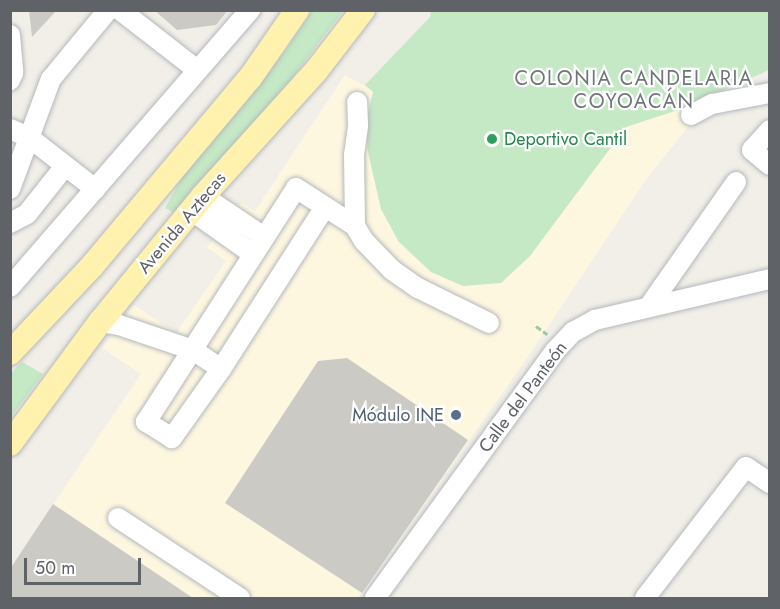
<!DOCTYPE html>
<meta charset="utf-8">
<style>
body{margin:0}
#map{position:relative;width:780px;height:609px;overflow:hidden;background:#f1efe8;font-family:Jost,sans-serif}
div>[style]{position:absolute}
.commercial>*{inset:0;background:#fef7e0}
.green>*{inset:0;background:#c5e8c5}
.building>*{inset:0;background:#cccac5}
.path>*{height:3px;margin-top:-1.5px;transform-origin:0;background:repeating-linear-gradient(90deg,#9cc7a9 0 6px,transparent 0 9px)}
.roads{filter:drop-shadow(0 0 2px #b5b8bc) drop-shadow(0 0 2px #b5b8bc)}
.minor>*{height:20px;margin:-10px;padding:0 10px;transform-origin:10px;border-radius:10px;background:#fff}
.major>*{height:24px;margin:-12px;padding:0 12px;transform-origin:12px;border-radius:12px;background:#fff2af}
.dots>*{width:16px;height:16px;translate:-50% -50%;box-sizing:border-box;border:3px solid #fff;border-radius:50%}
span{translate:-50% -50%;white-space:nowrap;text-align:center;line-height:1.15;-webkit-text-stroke:4.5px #fff;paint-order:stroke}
.leisure-label{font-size:18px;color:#27864d}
.left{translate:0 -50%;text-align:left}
.street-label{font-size:18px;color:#5f6368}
.service-label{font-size:18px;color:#4e5e75}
.right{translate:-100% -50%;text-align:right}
.neighbourhood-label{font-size:20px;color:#70757a;letter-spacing:1.5px}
.frame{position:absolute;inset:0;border:12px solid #5f6368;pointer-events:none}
.scale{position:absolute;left:24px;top:558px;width:117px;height:27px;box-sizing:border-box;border:3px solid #5f6368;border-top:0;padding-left:8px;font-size:18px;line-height:21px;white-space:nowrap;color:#5f6368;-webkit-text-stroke:4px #fff;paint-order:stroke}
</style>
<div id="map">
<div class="commercial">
<div style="clip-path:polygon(345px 75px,373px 91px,365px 127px,368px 152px,381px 209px,398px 242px,501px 283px,530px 256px,627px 126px,681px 109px,691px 123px,647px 178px,527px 358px,358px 598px,11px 598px,10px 569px,141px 374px,102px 348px,134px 305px,176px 333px,226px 261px,207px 247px,242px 203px,255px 211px)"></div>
</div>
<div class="green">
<div style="clip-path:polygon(312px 11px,343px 11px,290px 81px,174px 213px,165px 208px,188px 166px,286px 50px)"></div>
<div style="clip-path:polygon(431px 11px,769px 11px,769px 70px,681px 109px,626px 127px,530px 256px,501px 283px,463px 286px,431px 272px,399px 242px,381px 209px,368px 152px,365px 127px,373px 92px,365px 85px,430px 17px)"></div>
<div style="clip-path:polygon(22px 362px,43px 374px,11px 417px,11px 373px)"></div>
</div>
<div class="building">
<div style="clip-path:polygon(29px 10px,57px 10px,32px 37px)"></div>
<div style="clip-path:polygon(154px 10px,228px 10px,216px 25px,177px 30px)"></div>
<div style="clip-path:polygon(347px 358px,468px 440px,362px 593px,225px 503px,318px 361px)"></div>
<div style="clip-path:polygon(53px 504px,193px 598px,10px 598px,10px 569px)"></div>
</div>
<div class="path">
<div style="left:536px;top:326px;width:14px;rotate:36deg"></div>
</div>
<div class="roads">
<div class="minor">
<div style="left:120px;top:10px;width:98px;rotate:37.9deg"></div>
<div style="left:10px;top:35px;width:38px;rotate:85deg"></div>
<div style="left:13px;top:73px;width:8px;rotate:113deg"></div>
<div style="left:691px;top:115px;width:24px;rotate:-28deg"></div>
<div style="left:712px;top:104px;width:59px;rotate:-10.7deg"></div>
<div style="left:10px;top:129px;width:22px;rotate:24deg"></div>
<div style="left:30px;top:138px;width:83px;rotate:38.1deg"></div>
<div style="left:770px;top:130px;width:27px;rotate:132deg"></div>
<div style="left:752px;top:150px;width:23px;rotate:40deg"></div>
<div style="left:10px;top:189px;width:117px;rotate:-69.6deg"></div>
<div style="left:51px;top:79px;width:89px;rotate:-50.4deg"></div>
<div style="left:203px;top:196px;width:73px;rotate:33.9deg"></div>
<div style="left:325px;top:207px;width:193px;rotate:122.7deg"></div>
<div style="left:221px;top:369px;width:85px;rotate:125.4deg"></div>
<div style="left:172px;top:438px;width:31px;rotate:-148deg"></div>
<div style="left:146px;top:422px;width:278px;rotate:-57.3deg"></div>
<div style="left:296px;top:188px;width:70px;rotate:32.8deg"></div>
<div style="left:355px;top:226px;width:17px;rotate:59deg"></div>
<div style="left:364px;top:241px;width:40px;rotate:46deg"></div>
<div style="left:392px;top:270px;width:32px;rotate:35deg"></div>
<div style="left:418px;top:288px;width:79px;rotate:26.2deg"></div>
<div style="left:191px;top:210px;width:76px;rotate:35.4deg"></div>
<div style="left:10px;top:223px;width:19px;rotate:-28deg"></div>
<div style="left:27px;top:214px;width:61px;rotate:-51.6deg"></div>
<div style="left:355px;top:226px;width:71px;rotate:-90.8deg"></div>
<div style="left:354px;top:155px;width:30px;rotate:-82deg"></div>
<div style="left:358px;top:125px;width:23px;rotate:-92deg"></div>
<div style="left:10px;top:287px;width:367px;rotate:-49.1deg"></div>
<div style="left:650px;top:305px;width:150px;rotate:-55deg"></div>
<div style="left:100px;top:322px;width:19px;rotate:9deg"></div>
<div style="left:119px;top:325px;width:78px;rotate:18.7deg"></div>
<div style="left:193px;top:350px;width:34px;rotate:34deg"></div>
<div style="left:118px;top:518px;width:146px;rotate:33.3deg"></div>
<div style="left:375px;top:598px;width:306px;rotate:-53.9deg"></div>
<div style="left:555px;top:351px;width:26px;rotate:-47deg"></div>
<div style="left:573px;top:332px;width:25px;rotate:-29deg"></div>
<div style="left:595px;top:320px;width:180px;rotate:-13.2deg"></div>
<div style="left:645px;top:598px;width:165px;rotate:-52.4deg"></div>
<div style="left:746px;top:467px;width:29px;rotate:34deg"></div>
</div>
<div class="major">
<div style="left:10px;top:353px;width:120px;rotate:-46.7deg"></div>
<div style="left:92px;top:266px;width:246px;rotate:-50deg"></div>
<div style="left:250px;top:78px;width:83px;rotate:-55.3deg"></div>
<div style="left:10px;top:444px;width:152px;rotate:-53.6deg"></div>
<div style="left:100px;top:322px;width:163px;rotate:-50.7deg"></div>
<div style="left:203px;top:196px;width:169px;rotate:-47.9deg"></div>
<div style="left:316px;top:71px;width:77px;rotate:-52.4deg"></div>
</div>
</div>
<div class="dots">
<div style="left:492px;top:139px;background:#2e9e5b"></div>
<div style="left:456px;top:415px;background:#5c6f8a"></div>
</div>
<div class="leisure-label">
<span class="left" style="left:504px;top:139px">Deportivo Cantil</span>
</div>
<div class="street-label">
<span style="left:182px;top:223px;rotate:-50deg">Avenida Aztecas</span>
<span style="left:523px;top:397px;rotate:-53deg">Calle del Panteón</span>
</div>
<div class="service-label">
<span class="right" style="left:444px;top:415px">Módulo INE</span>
</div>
<div class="neighbourhood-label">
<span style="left:634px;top:90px">COLONIA CANDELARIA<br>COYOACÁN</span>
</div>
<div class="frame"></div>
<div class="scale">50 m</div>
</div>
